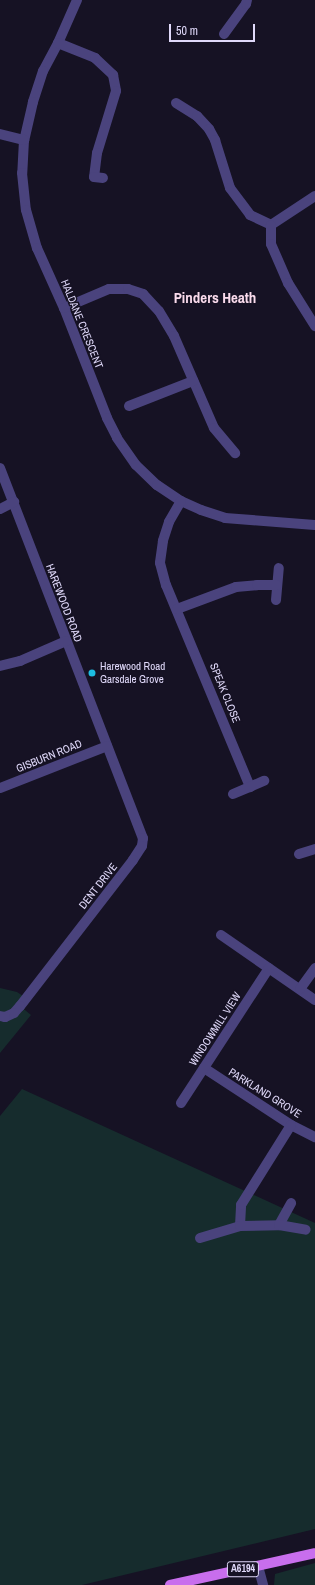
<!DOCTYPE html>
<style>
body{margin:0}
#map{position:relative;width:315px;height:1585px;overflow:hidden;background:#161224;font-family:"Archivo Narrow",sans-serif}
div>[style]{position:absolute}
.green>*{inset:0;background:#162c2d}
.street>*{height:10px;margin:-5px;padding:0 5px;transform-origin:5px;border-radius:5px;background:#4a437d}
.primary>*{height:10px;margin:-5px;padding:0 5px;transform-origin:5px;border-radius:5px;background:#c86eed}
.dots>*{width:11px;height:11px;translate:-50% -50%;box-sizing:border-box;border:2px solid #161224;border-radius:50%}
span{translate:-50% -50%;white-space:nowrap;text-align:center;line-height:1.15;-webkit-text-stroke:3px #161224;paint-order:stroke}
.shield-label span{padding:1px 3px;background:#161224;border:1px solid;border-radius:3px;-webkit-text-stroke-width:0}
.shield-label{font-size:10px;color:#e0d9fa;font-weight:700}
.street-label{font-size:11px;color:#e0d9fa}
.poi-label{font-size:11px;color:#e0d9fa}
.left{translate:0 -50%;text-align:left}
.district-label{font-size:15px;color:#fadbec;font-weight:700}
.scale{position:absolute;left:169px;top:24px;width:86px;height:18px;box-sizing:border-box;border:2px solid #e0d9fa;border-top:0;padding-left:5px;font-size:12px;line-height:14px;white-space:nowrap;color:#e0d9fa;-webkit-text-stroke:3px #161224;paint-order:stroke}
</style>
<div id="map">
<div class="green">
<div style="clip-path:polygon(0 988px,17px 992px,26px 998px,20px 1006px,31px 1015px,0 1053px)"></div>
<div style="clip-path:polygon(22px 1089px,315px 1223px,315px 1529px,82px 1585px,0 1585px,0 1116px)"></div>
<div style="clip-path:polygon(315px 1563px,315px 1585px,274px 1585px,275px 1574px)"></div>
</div>
<div class="street">
<div style="left:77px;top:0;width:47px;rotate:113.8deg"></div>
<div style="left:58px;top:43px;width:32px;rotate:118deg"></div>
<div style="left:43px;top:71px;width:33px;rotate:108deg"></div>
<div style="left:33px;top:102px;width:39px;rotate:103deg"></div>
<div style="left:24px;top:140px;width:33px;rotate:93deg"></div>
<div style="left:22px;top:173px;width:37px;rotate:84deg"></div>
<div style="left:26px;top:210px;width:40px;rotate:74deg"></div>
<div style="left:37px;top:248px;width:66px;rotate:65.8deg"></div>
<div style="left:64px;top:308px;width:118px;rotate:68.6deg"></div>
<div style="left:107px;top:418px;width:22px;rotate:63deg"></div>
<div style="left:117px;top:438px;width:33px;rotate:55deg"></div>
<div style="left:136px;top:465px;width:29px;rotate:44deg"></div>
<div style="left:157px;top:485px;width:29px;rotate:34deg"></div>
<div style="left:181px;top:501px;width:22px;rotate:24deg"></div>
<div style="left:201px;top:510px;width:25px;rotate:18deg"></div>
<div style="left:225px;top:518px;width:90px;rotate:4.4deg"></div>
<div style="left:224px;top:34px;width:37px;rotate:-54deg"></div>
<div style="left:246px;top:4px;width:4px;rotate:-76deg"></div>
<div style="left:58px;top:43px;width:40px;rotate:22deg"></div>
<div style="left:95px;top:58px;width:25px;rotate:43deg"></div>
<div style="left:113px;top:75px;width:16px;rotate:79deg"></div>
<div style="left:116px;top:91px;width:65px;rotate:107deg"></div>
<div style="left:97px;top:153px;width:24px;rotate:97deg"></div>
<div style="left:94px;top:177px;width:9px;rotate:6deg"></div>
<div style="left:176px;top:103px;width:25px;rotate:32deg"></div>
<div style="left:197px;top:116px;width:18px;rotate:47deg"></div>
<div style="left:209px;top:129px;width:13px;rotate:61deg"></div>
<div style="left:215px;top:140px;width:50px;rotate:72.6deg"></div>
<div style="left:230px;top:188px;width:34px;rotate:53deg"></div>
<div style="left:250px;top:215px;width:23px;rotate:25deg"></div>
<div style="left:0;top:134px;width:25px;rotate:14deg"></div>
<div style="left:315px;top:196px;width:53px;rotate:146.6deg"></div>
<div style="left:271px;top:225px;width:19px;rotate:90deg"></div>
<div style="left:271px;top:244px;width:43px;rotate:66.4deg"></div>
<div style="left:288px;top:283px;width:51px;rotate:57.9deg"></div>
<div style="left:64px;top:308px;width:49px;rotate:-22.9deg"></div>
<div style="left:109px;top:289px;width:19px"></div>
<div style="left:128px;top:289px;width:16px;rotate:18deg"></div>
<div style="left:143px;top:294px;width:23px;rotate:47deg"></div>
<div style="left:159px;top:311px;width:29px;rotate:59deg"></div>
<div style="left:174px;top:336px;width:100px;rotate:66.5deg"></div>
<div style="left:214px;top:428px;width:33px;rotate:50deg"></div>
<div style="left:129px;top:406px;width:69px;rotate:-21.3deg"></div>
<div style="left:0;top:468px;width:397px;rotate:68.9deg"></div>
<div style="left:143px;top:838px;width:8px;rotate:97deg"></div>
<div style="left:142px;top:846px;width:17px;rotate:123deg"></div>
<div style="left:133px;top:860px;width:185px;rotate:127.7deg"></div>
<div style="left:20px;top:1006px;width:9px;rotate:131deg"></div>
<div style="left:14px;top:1013px;width:10px;rotate:156deg"></div>
<div style="left:5px;top:1017px;width:5px;rotate:-169deg"></div>
<div style="left:181px;top:501px;width:24px;rotate:120deg"></div>
<div style="left:169px;top:522px;width:20px;rotate:108deg"></div>
<div style="left:163px;top:541px;width:22px;rotate:98deg"></div>
<div style="left:160px;top:563px;width:23px;rotate:75deg"></div>
<div style="left:166px;top:585px;width:219px;rotate:67.4deg"></div>
<div style="left:0;top:509px;width:16px;rotate:-27deg"></div>
<div style="left:276px;top:600px;width:32px;rotate:-85deg"></div>
<div style="left:177px;top:609px;width:63px;rotate:-20.4deg"></div>
<div style="left:236px;top:587px;width:21px;rotate:-5deg"></div>
<div style="left:257px;top:585px;width:20px"></div>
<div style="left:0;top:666px;width:21px;rotate:-14deg"></div>
<div style="left:20px;top:661px;width:50px;rotate:-23.5deg"></div>
<div style="left:0;top:788px;width:115px;rotate:-21.4deg"></div>
<div style="left:233px;top:794px;width:34px;rotate:-23deg"></div>
<div style="left:299px;top:854px;width:17px;rotate:-17deg"></div>
<div style="left:221px;top:935px;width:114px;rotate:34.7deg"></div>
<div style="left:300px;top:989px;width:26px;rotate:-54deg"></div>
<div style="left:204px;top:1068px;width:104px;rotate:33.2deg"></div>
<div style="left:291px;top:1125px;width:27px;rotate:27deg"></div>
<div style="left:181px;top:1103px;width:161px;rotate:-56.9deg"></div>
<div style="left:279px;top:1225px;width:25px;rotate:-61deg"></div>
<div style="left:240px;top:1226px;width:21px;rotate:-87deg"></div>
<div style="left:241px;top:1205px;width:94px;rotate:-58deg"></div>
<div style="left:200px;top:1238px;width:42px;rotate:-16.7deg"></div>
<div style="left:240px;top:1226px;width:39px;rotate:-1deg"></div>
<div style="left:279px;top:1225px;width:27px;rotate:10deg"></div>
<div style="left:258px;top:1566px;width:20px;rotate:75deg"></div>
</div>
<div class="primary">
<div style="left:170px;top:1585px;width:148px;rotate:-12.4deg"></div>
</div>
<div class="dots">
<div style="left:92px;top:673px;background:#1dbde2"></div>
</div>
<div class="shield-label">
<span style="left:243px;top:1569px">A6194</span>
</div>
<div class="street-label">
<span style="left:82px;top:324px;rotate:68deg">HALDANE CRESCENT</span>
<span style="left:64px;top:603px;rotate:69deg">HAREWOOD ROAD</span>
<span style="left:225px;top:693px;rotate:68deg">SPEAK CLOSE</span>
<span style="left:49px;top:756px;rotate:-22deg">GISBURN ROAD</span>
<span style="left:98px;top:886px;rotate:-52deg">DENT DRIVE</span>
<span style="left:215px;top:1029px;rotate:-57deg">WINDOWMILL VIEW</span>
<span style="left:265px;top:1093px;rotate:32deg">PARKLAND GROVE</span>
</div>
<div class="poi-label">
<span class="left" style="left:100px;top:673px">Harewood Road<br>Garsdale Grove</span>
</div>
<div class="district-label">
<span style="left:215px;top:298px">Pinders Heath</span>
</div>
<div class="scale">50 m</div>
</div>
